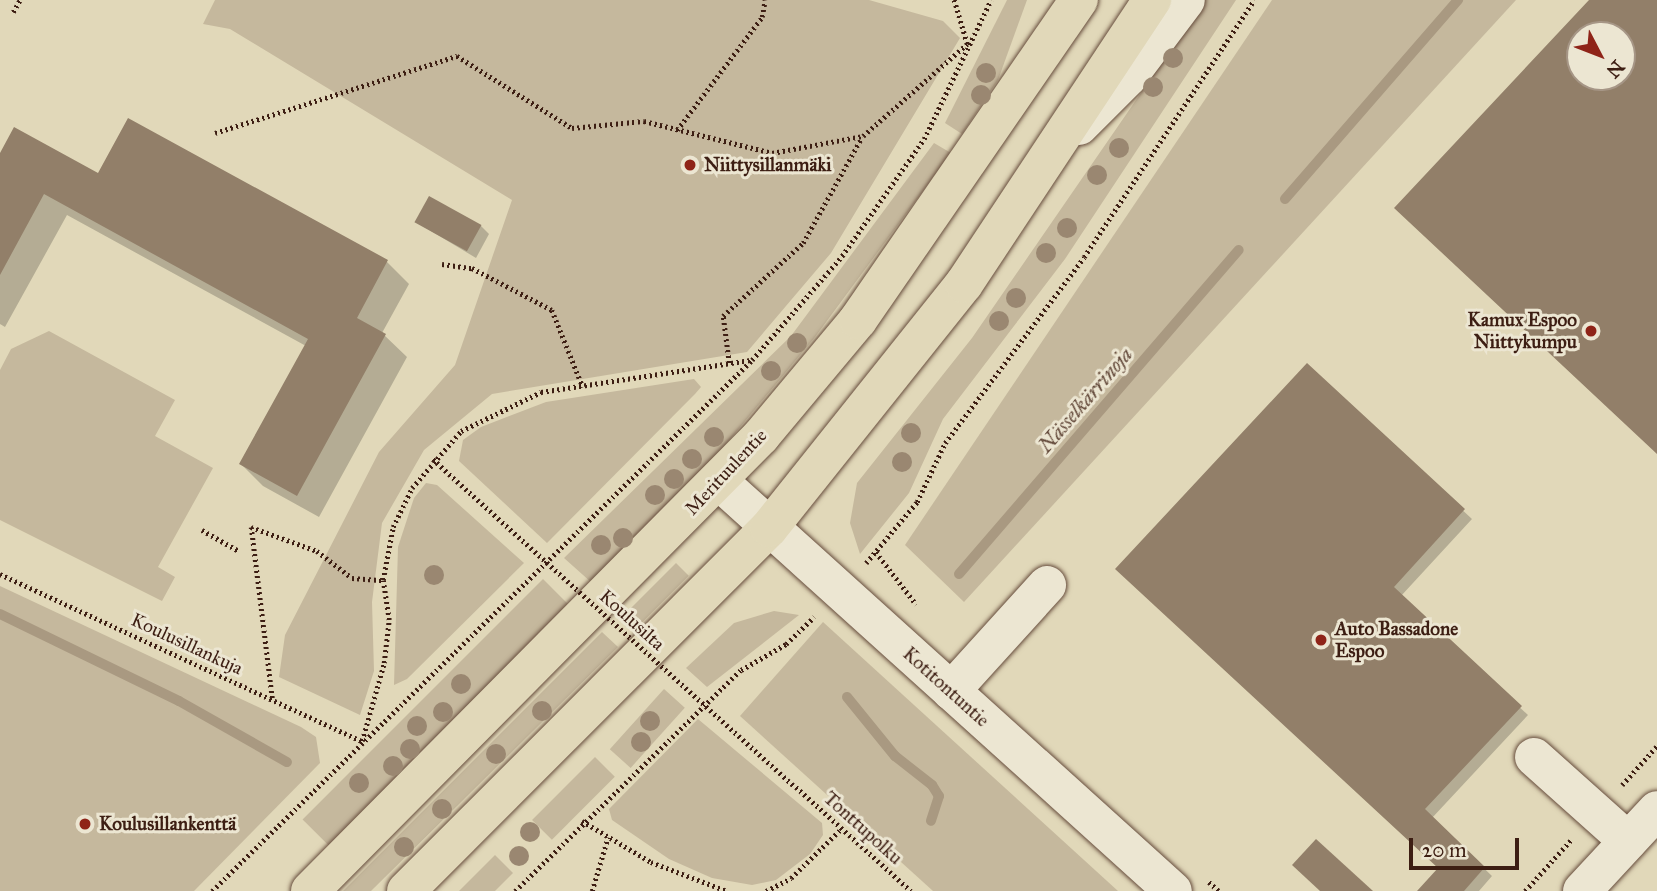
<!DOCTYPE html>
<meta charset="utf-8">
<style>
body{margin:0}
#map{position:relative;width:1657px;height:891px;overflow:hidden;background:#e1d8b9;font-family:"IM FELL Great Primer",serif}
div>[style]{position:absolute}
.green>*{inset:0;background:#c5b89d;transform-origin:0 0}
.shadow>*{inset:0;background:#0003}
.stream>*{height:10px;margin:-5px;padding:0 5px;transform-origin:5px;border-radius:5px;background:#a99981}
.building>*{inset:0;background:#927f69;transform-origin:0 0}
.path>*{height:4.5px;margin-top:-2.25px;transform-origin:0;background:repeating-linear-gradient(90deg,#3d1e13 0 2px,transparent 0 5.5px)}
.roads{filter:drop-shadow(0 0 2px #664c3c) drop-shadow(0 0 2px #664c3c)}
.minor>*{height:38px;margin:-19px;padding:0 19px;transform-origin:19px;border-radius:19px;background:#ece6d2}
.major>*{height:38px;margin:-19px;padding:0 19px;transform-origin:19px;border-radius:19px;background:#e1d8b9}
.path-bridge>*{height:4.5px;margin-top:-2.25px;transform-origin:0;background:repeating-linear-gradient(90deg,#3d1e13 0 2px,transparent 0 5.5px)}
.trees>*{width:20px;height:20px;margin:-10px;border-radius:50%;background:#9a8771}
.dots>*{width:19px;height:19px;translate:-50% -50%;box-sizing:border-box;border:4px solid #ece6d2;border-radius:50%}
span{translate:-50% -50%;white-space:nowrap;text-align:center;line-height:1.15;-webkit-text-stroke:6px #ece6d2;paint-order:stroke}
.poi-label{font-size:19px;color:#3d1e13;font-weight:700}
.left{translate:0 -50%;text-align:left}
.right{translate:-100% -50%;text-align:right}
.street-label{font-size:19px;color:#3d1e13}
.water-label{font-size:21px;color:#63493a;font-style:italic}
.north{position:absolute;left:1566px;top:21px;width:70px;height:70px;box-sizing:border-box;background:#ece6d2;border:2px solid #a69686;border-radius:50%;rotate:132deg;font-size:19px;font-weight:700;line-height:28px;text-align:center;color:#3d1e13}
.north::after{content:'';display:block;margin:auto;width:24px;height:32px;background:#8f2418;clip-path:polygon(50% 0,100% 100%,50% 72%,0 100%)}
.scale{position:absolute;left:1409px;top:838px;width:110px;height:32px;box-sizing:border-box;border:4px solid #3d1e13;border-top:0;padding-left:9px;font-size:21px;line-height:24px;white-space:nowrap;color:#3d1e13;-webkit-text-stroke:5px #ece6d2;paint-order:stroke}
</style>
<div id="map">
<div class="green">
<div style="clip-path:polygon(215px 0,869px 0,943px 21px,960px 38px,831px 253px,747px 352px,492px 394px,424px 450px,382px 523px,372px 602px,374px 671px,360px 715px,279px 677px,285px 635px,379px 452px,455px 365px,512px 200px,230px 29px,203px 24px)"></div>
<div style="clip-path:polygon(1007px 0,1027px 0,998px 80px,962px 134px,945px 123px)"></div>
<div style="clip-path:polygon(1205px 0,1236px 0,1065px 259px,943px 419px,909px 493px,860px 554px,850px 523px,857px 483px,972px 338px)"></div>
<div style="clip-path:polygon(1272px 0,1516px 0,964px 602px,905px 545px)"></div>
<div style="clip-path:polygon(934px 143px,951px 153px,815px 337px,711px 462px,592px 583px,564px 558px,791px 336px)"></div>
<div style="clip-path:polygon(49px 331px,175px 400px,155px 436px,213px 468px,158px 567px,175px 577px,162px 601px,0 520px,0 370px,11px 349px)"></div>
<div style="clip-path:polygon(694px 379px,701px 387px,695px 394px,547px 543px,459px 461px,463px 440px,481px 427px,546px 402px)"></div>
<div style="clip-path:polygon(426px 483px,437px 485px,524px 563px,407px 679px,394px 685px,398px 547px,414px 498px)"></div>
<div style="left:676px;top:563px;width:18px;height:70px;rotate:45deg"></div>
<div style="left:543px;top:579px;width:37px;height:340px;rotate:45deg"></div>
<div style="clip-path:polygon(0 586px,301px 727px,316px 737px,320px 763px,194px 891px,0 891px)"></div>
<div style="clip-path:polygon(774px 611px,799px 615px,707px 687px,686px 668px,734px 623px)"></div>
<div style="clip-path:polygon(823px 622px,1118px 891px,933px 891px,740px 716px)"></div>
<div style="clip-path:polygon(602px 632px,618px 647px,371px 891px,343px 891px)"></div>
<div style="left:664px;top:689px;width:28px;height:81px;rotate:42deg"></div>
<div style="clip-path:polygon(698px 719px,822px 823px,823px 835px,810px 854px,776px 880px,752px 885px,712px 878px,669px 859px,612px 820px,609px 809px)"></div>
<div style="left:595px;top:757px;width:28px;height:89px;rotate:45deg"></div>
<div style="clip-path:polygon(495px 855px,513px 873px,495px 891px,459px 891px)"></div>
</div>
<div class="shadow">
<div style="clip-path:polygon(0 156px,98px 175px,387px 262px,409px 284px,382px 333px,407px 357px,319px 517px,263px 486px,241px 464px,306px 346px,67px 215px,5px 327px,0 324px)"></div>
<div style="clip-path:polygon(416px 222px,481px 226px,489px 234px,476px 258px)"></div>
<div style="clip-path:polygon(1307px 365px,1472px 519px,1401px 596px,1528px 715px,1432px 818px,1492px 876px,1479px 891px,1420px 891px,1440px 869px)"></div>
</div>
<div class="stream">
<div style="left:1285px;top:199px;width:264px;rotate:-49deg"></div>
<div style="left:959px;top:574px;width:428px;rotate:-49.2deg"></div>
<div style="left:0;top:614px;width:199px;rotate:25.9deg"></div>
<div style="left:179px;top:701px;width:124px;rotate:29.5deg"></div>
<div style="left:847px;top:697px;width:76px;rotate:50.9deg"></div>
<div style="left:895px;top:756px;width:47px;rotate:38.1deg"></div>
<div style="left:932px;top:785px;width:13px;rotate:58deg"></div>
<div style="left:939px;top:796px;width:26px;rotate:108deg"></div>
</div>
<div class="building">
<div style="clip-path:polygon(evenodd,1589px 0,1657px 0,1657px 454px,1394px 208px,1589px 0,1580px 35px,1622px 35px,1622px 77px,1580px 77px,1580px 35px)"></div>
<div style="clip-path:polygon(128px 118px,388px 260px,357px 318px,386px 334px,297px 496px,239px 464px,308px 339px,44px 194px,0 275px,0 153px,14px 127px,98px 173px)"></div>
<div style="left:429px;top:196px;width:60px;height:30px;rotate:29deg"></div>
<div style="clip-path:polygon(1307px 363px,1465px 509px,1394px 587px,1522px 706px,1425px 809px,1485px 867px,1464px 891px,1417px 891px,1438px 868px,1115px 569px)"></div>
<div style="clip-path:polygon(1316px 839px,1373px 891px,1320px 891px,1292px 865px)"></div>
</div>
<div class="path">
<div style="left:13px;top:12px;width:14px;rotate:-60deg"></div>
<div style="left:677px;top:130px;width:141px;rotate:-53deg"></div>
<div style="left:762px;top:17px;width:17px;rotate:-80deg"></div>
<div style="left:215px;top:133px;width:254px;rotate:-17.7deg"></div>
<div style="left:457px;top:56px;width:136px;rotate:32.1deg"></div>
<div style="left:572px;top:128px;width:72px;rotate:-5.6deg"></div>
<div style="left:644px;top:121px;width:132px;rotate:14deg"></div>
<div style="left:772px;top:153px;width:93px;rotate:-10.6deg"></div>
<div style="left:863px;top:136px;width:139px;rotate:-41.5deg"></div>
<div style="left:967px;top:44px;width:46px;rotate:-106.5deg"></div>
<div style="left:442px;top:264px;width:30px;rotate:8deg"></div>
<div style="left:472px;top:268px;width:90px;rotate:27.7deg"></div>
<div style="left:552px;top:310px;width:83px;rotate:68.1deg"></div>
<div style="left:729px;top:363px;width:47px;rotate:-97.3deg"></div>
<div style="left:723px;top:316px;width:108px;rotate:-42.4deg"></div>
<div style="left:803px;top:243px;width:121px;rotate:-60.9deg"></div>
<div style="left:433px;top:459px;width:22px;rotate:43deg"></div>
<div style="left:202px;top:530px;width:43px;rotate:29.6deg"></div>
<div style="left:876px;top:552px;width:66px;rotate:52.4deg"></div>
<div style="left:866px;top:563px;width:80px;rotate:-50.1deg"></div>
<div style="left:917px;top:502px;width:65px;rotate:-64.6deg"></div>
<div style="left:945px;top:443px;width:232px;rotate:-53.2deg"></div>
<div style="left:1084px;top:257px;width:308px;rotate:-56.5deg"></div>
<div style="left:0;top:574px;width:399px;rotate:24.8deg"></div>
<div style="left:362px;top:741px;width:81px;rotate:-74.2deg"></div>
<div style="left:384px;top:663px;width:43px;rotate:-83.4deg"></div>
<div style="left:389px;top:620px;width:40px;rotate:-98.5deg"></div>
<div style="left:383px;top:580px;width:54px;rotate:-79.3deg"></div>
<div style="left:393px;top:527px;width:43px;rotate:-64deg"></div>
<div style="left:412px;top:488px;width:75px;rotate:-49.3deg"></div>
<div style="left:461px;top:431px;width:89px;rotate:-26deg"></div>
<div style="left:541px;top:392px;width:212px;rotate:-8.7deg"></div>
<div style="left:272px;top:698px;width:172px;rotate:-97deg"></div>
<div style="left:251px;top:527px;width:70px;rotate:20deg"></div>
<div style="left:317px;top:551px;width:44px;rotate:37.6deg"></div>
<div style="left:352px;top:578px;width:31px;rotate:4deg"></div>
<div style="left:1622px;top:785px;width:52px;rotate:-48.1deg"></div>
<div style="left:796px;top:787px;width:155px;rotate:42.1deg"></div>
<div style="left:582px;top:821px;width:80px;rotate:30.7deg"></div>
<div style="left:651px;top:862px;width:81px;rotate:20.9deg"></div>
<div style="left:1209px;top:882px;width:13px;rotate:42deg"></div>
<div style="left:212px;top:891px;width:757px;rotate:-44.52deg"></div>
<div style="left:752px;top:360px;width:138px;rotate:-49.1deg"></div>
<div style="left:842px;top:256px;width:143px;rotate:-55deg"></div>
<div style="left:924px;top:139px;width:154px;rotate:-64.3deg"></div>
<div style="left:515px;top:891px;width:316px;rotate:-44.4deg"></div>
<div style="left:741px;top:670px;width:52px;rotate:-30deg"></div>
<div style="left:786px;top:644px;width:39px;rotate:-44deg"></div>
<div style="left:592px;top:891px;width:56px;rotate:-73.5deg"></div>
<div style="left:766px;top:891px;width:28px;rotate:-27deg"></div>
<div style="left:791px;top:878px;width:71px;rotate:-44.4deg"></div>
<div style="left:1525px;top:891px;width:69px;rotate:-48deg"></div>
</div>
<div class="roads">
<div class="minor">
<div style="left:1079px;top:126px;width:69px;rotate:-45deg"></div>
<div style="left:1128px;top:77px;width:96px;rotate:-53deg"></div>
<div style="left:720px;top:482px;width:610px;rotate:42.08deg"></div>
<div style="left:951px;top:691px;width:143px;rotate:-47.8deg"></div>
<div style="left:1534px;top:757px;width:126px;rotate:41.8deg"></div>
<div style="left:1582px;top:891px;width:110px;rotate:-47.2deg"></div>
</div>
<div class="major">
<div style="left:310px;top:891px;width:641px;rotate:-45.25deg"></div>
<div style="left:761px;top:436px;width:151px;rotate:-50.1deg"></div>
<div style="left:858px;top:320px;width:389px;rotate:-55.4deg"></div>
<div style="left:406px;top:891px;width:513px;rotate:-45deg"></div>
<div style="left:769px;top:528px;width:312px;rotate:-51.4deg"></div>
<div style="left:964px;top:284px;width:341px;rotate:-56.5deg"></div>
</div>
</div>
<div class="path-bridge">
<div style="left:449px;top:474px;width:467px;rotate:42.1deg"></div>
</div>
<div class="trees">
<div style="left:1173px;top:58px"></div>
<div style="left:986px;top:73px"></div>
<div style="left:1153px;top:87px"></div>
<div style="left:981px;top:95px"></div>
<div style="left:1119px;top:148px"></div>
<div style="left:1097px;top:175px"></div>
<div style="left:1067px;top:228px"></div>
<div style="left:1046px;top:253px"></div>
<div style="left:1016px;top:298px"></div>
<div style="left:999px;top:321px"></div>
<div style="left:797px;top:343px"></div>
<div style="left:771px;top:371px"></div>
<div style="left:911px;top:433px"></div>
<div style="left:714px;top:437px"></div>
<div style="left:692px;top:459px"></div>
<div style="left:902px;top:462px"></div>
<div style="left:674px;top:479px"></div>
<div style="left:655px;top:495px"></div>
<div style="left:623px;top:538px"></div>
<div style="left:601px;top:545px"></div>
<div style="left:434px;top:575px"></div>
<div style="left:461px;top:684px"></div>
<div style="left:542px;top:711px"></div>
<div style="left:443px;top:712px"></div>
<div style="left:650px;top:721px"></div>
<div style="left:417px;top:726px"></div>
<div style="left:641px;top:742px"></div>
<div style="left:410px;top:749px"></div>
<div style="left:496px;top:754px"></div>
<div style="left:393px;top:766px"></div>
<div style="left:359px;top:783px"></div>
<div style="left:442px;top:809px"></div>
<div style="left:530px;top:832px"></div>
<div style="left:404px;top:847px"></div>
<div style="left:519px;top:856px"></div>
</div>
<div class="dots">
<div style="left:690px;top:165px;background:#8f2418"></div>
<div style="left:1591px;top:331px;background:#8f2418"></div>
<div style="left:1321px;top:640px;background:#8f2418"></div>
<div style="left:85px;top:824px;background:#8f2418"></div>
</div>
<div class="poi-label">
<span class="left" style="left:704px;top:165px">Niittysillanmäki</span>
<span class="right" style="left:1577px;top:331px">Kamux Espoo<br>Niittykumpu</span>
<span class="left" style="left:1335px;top:640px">Auto Bassadone<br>Espoo</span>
<span class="left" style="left:99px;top:824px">Koulusillankenttä</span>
</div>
<div class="street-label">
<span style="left:726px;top:472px;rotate:-47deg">Merituulentie</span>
<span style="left:632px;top:620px;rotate:42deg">Koulusilta</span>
<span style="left:187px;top:644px;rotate:25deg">Koulusillankuja</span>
<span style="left:946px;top:687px;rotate:42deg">Kotitontuntie</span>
<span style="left:863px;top:828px;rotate:42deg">Tonttupolku</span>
</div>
<div class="water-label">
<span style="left:1085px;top:400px;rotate:-49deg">Nässelkärrinoja</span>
</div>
<div class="north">N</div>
<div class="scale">20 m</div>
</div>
